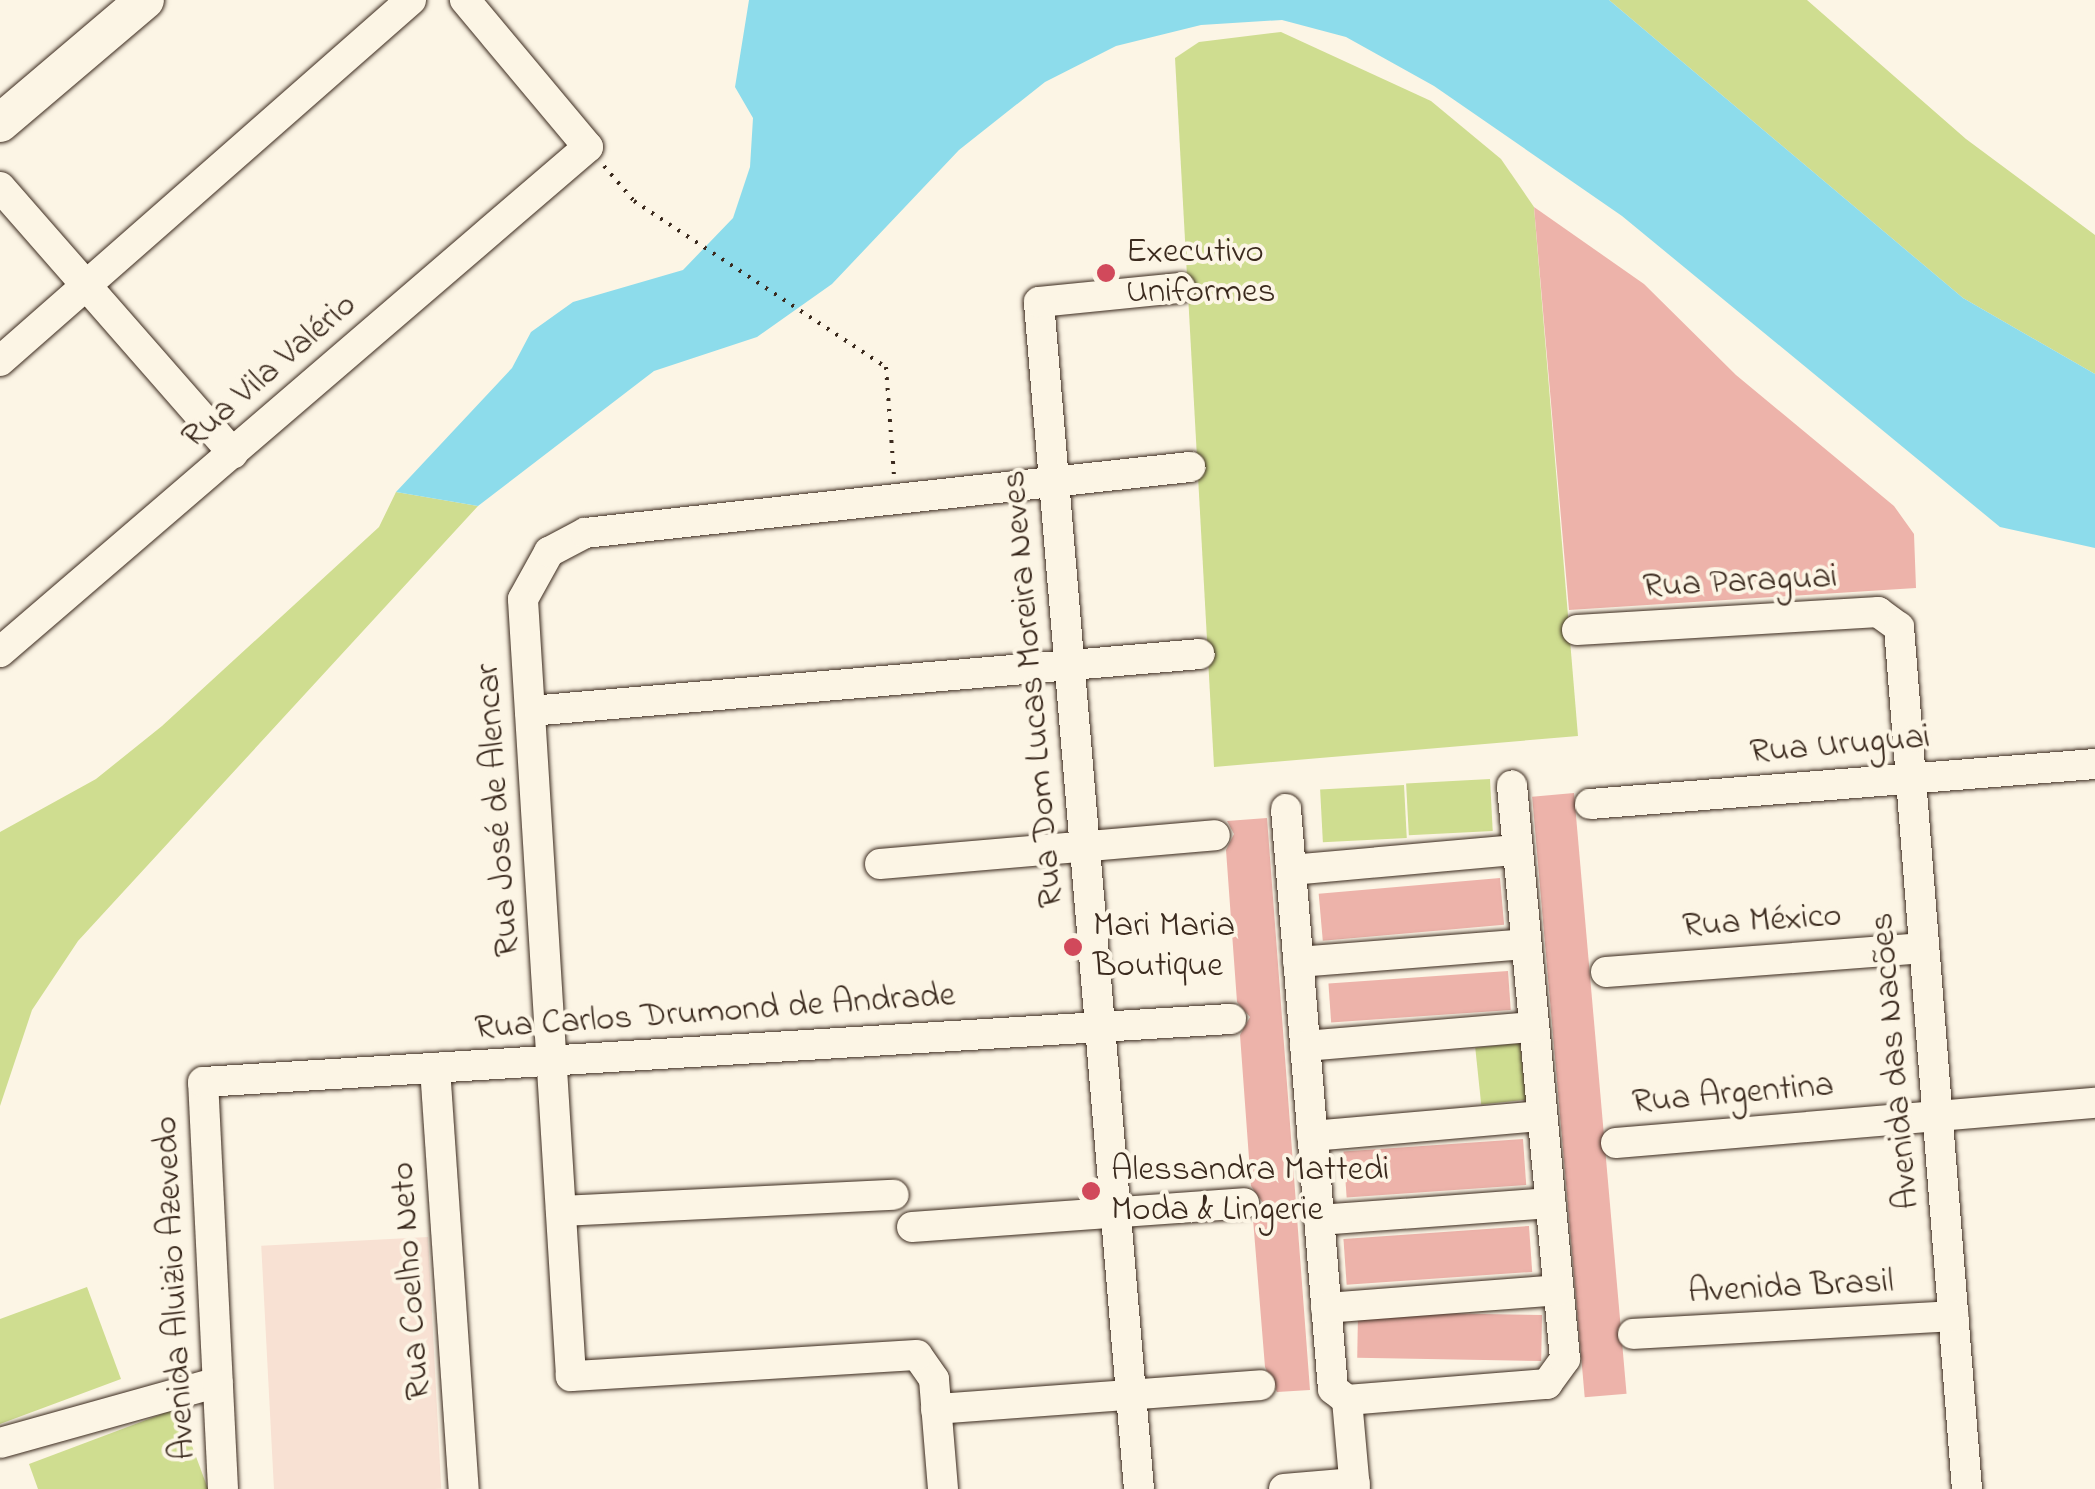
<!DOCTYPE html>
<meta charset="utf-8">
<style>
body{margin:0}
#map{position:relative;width:2095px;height:1489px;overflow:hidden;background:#fcf5e5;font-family:"Indie Flower",sans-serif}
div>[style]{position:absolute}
.built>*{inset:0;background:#f8e1d3;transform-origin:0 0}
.green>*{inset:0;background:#cfdd90;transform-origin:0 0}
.water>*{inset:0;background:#8ddceb}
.building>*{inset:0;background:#edb3aa;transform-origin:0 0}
.path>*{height:4px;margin-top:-2px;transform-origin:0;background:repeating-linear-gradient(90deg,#3b2a1e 0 2.5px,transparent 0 10.5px)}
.roads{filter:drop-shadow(0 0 2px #3b2a1e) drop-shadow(0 0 2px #3b2a1e)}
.minor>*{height:30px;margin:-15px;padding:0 15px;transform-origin:15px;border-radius:15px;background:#fcf5e5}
.major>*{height:38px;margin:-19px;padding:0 19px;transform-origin:19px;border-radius:19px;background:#fcf5e5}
.dots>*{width:28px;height:28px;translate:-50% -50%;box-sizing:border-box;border:5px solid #fcf5e5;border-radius:50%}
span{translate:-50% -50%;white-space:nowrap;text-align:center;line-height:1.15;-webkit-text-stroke:8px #fcf5e5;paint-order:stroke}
.poi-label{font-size:35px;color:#3b2a1e}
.left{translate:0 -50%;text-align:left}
.street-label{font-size:35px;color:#3b2a1e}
</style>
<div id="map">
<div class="built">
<div style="left:428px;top:1237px;width:252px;height:167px;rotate:87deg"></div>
</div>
<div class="green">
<div style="clip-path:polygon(1609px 0,1807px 0,1966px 139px,2095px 235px,2095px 374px,1963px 298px)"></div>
<div style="clip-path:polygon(1281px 32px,1431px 101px,1501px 159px,1534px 207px,1578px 736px,1214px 767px,1175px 58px,1199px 42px)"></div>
<div style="clip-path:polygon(396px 492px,478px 506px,78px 941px,32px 1010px,0 1106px,0 832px,96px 779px,162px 726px,379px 527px)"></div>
<div style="left:1490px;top:779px;width:52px;height:84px;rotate:87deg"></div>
<div style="left:1404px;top:785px;width:53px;height:84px;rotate:87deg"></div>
<div style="left:1520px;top:1043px;width:57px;height:45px;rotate:84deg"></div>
<div style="clip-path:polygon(87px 1287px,121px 1379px,0 1424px,0 1319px)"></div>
<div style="clip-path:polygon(178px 1408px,208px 1489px,38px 1489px,29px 1464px)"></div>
</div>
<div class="water">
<div style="clip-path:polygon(749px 0,1609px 0,1963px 298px,2095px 374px,2095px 548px,2000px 527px,1622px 216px,1434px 86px,1346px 37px,1282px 20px,1201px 25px,1116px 46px,1045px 82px,959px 150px,832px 284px,757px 337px,654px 371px,478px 506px,396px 492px,512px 368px,531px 332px,573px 302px,683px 270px,733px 218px,750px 167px,753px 118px,735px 87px)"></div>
</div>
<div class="building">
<div style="clip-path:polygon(1534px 207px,1644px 284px,1736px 375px,1894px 506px,1914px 534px,1916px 588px,1569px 610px)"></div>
<div style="left:1574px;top:793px;width:603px;height:42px;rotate:85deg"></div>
<div style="clip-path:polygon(1267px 818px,1310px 1390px,1277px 1392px,1265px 1367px,1253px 1219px,1263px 1203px,1251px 1186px,1240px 1035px,1250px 1017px,1237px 1002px,1226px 850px,1234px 834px,1227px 821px)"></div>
<div style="left:1500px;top:878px;width:47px;height:182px;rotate:85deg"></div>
<div style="left:1508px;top:971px;width:39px;height:180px;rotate:86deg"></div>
<div style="left:1523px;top:1139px;width:46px;height:180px;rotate:86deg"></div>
<div style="left:1529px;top:1226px;width:46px;height:186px;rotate:86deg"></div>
<div style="left:1542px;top:1315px;width:46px;height:184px;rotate:91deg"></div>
</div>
<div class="path">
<div style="left:604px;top:166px;width:46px;rotate:49.4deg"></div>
<div style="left:634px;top:201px;width:302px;rotate:33.4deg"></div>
<div style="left:886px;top:367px;width:108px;rotate:85.8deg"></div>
</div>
<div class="roads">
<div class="minor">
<div style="left:0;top:187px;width:354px;rotate:48.8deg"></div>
<div style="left:0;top:361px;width:547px;rotate:-41.29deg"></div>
<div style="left:1577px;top:630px;width:302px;rotate:-3.4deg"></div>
<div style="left:1878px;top:612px;width:26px;rotate:36deg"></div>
<div style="left:1899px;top:627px;width:865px;rotate:85.49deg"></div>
<div style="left:0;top:652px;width:775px;rotate:-40.66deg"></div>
<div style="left:588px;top:147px;width:192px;rotate:-129.9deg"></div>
<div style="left:530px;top:711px;width:672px;rotate:-4.86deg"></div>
<div style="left:1590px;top:804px;width:507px;rotate:-4.53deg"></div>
<div style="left:1286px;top:809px;width:582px;rotate:85.37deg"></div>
<div style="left:1333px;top:1389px;width:18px;rotate:38deg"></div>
<div style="left:1347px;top:1400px;width:201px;rotate:-4.6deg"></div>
<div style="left:1547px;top:1384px;width:31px;rotate:-54deg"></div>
<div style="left:1565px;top:1359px;width:576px;rotate:-95.28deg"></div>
<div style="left:880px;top:864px;width:336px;rotate:-4.9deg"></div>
<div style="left:1291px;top:870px;width:226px;rotate:-5.1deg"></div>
<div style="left:1298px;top:962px;width:228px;rotate:-4.5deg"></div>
<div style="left:1606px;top:972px;width:319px;rotate:-4.3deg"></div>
<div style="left:1305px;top:1046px;width:229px;rotate:-4.8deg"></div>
<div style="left:435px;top:1068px;width:422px;rotate:86.1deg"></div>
<div style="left:1312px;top:1136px;width:231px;rotate:-5deg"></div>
<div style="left:1616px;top:1143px;width:481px;rotate:-4.8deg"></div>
<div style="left:561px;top:1211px;width:333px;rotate:-2.8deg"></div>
<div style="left:1319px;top:1220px;width:232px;rotate:-4.2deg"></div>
<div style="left:912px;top:1227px;width:333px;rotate:-4.1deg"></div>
<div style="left:1326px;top:1308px;width:233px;rotate:-4.4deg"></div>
<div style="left:1633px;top:1334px;width:321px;rotate:-3.2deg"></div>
<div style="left:1347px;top:1400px;width:89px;rotate:84.9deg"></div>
<div style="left:936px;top:1409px;width:325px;rotate:-4.2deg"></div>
<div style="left:0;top:1443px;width:226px;rotate:-15.6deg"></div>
<div style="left:223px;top:1489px;width:407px;rotate:-92.8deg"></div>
<div style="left:203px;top:1082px;width:1030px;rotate:-3.51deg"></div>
<div style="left:943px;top:1489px;width:110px;rotate:-94.7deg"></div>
<div style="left:934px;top:1379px;width:29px;rotate:-125deg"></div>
<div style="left:917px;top:1355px;width:347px;rotate:176.5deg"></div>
<div style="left:571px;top:1376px;width:778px;rotate:-93.54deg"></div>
<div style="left:523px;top:599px;width:54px;rotate:-61deg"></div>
<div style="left:549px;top:552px;width:41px;rotate:-27.8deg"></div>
<div style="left:585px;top:533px;width:609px;rotate:-6.23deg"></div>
<div style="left:1139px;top:1489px;width:1191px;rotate:-94.82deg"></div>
<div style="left:1039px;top:302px;width:142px;rotate:-5.7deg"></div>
<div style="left:1284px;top:1489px;width:71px;rotate:-4.8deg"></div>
</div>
<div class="major">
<div style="left:0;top:123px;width:190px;rotate:-40.3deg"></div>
</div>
</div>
<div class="dots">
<div style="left:1106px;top:273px;background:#d1495b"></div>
<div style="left:1073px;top:947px;background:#d1495b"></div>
<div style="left:1091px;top:1191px;background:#d1495b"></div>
</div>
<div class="poi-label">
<span class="left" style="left:1126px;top:273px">Executivo<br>Uniformes</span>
<span class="left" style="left:1093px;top:947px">Mari Maria<br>Boutique</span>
<span class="left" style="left:1111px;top:1191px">Alessandra Mattedi<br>Moda &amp; Lingerie</span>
</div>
<div class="street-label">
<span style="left:270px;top:372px;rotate:-41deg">Rua Vila Valério</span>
<span style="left:1740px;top:583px;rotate:-3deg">Rua Paraguai</span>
<span style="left:1034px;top:689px;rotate:-95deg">Rua Dom Lucas Moreira Neves</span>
<span style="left:1840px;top:746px;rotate:-5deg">Rua Uruguai</span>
<span style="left:499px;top:810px;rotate:-94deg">Rua José de Alencar</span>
<span style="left:1762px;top:922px;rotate:-4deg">Rua México</span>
<span style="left:715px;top:1013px;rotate:-4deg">Rua Carlos Drumond de Andrade</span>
<span style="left:1896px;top:1061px;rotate:-95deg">Avenida das Nacões</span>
<span style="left:1733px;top:1095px;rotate:-5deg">Rua Argentina</span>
<span style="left:412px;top:1281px;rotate:-94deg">Rua Coelho Neto</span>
<span style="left:176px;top:1288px;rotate:-93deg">Avenida Aluizio Azevedo</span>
<span style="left:1791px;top:1288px;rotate:-3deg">Avenida Brasil</span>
</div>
</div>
